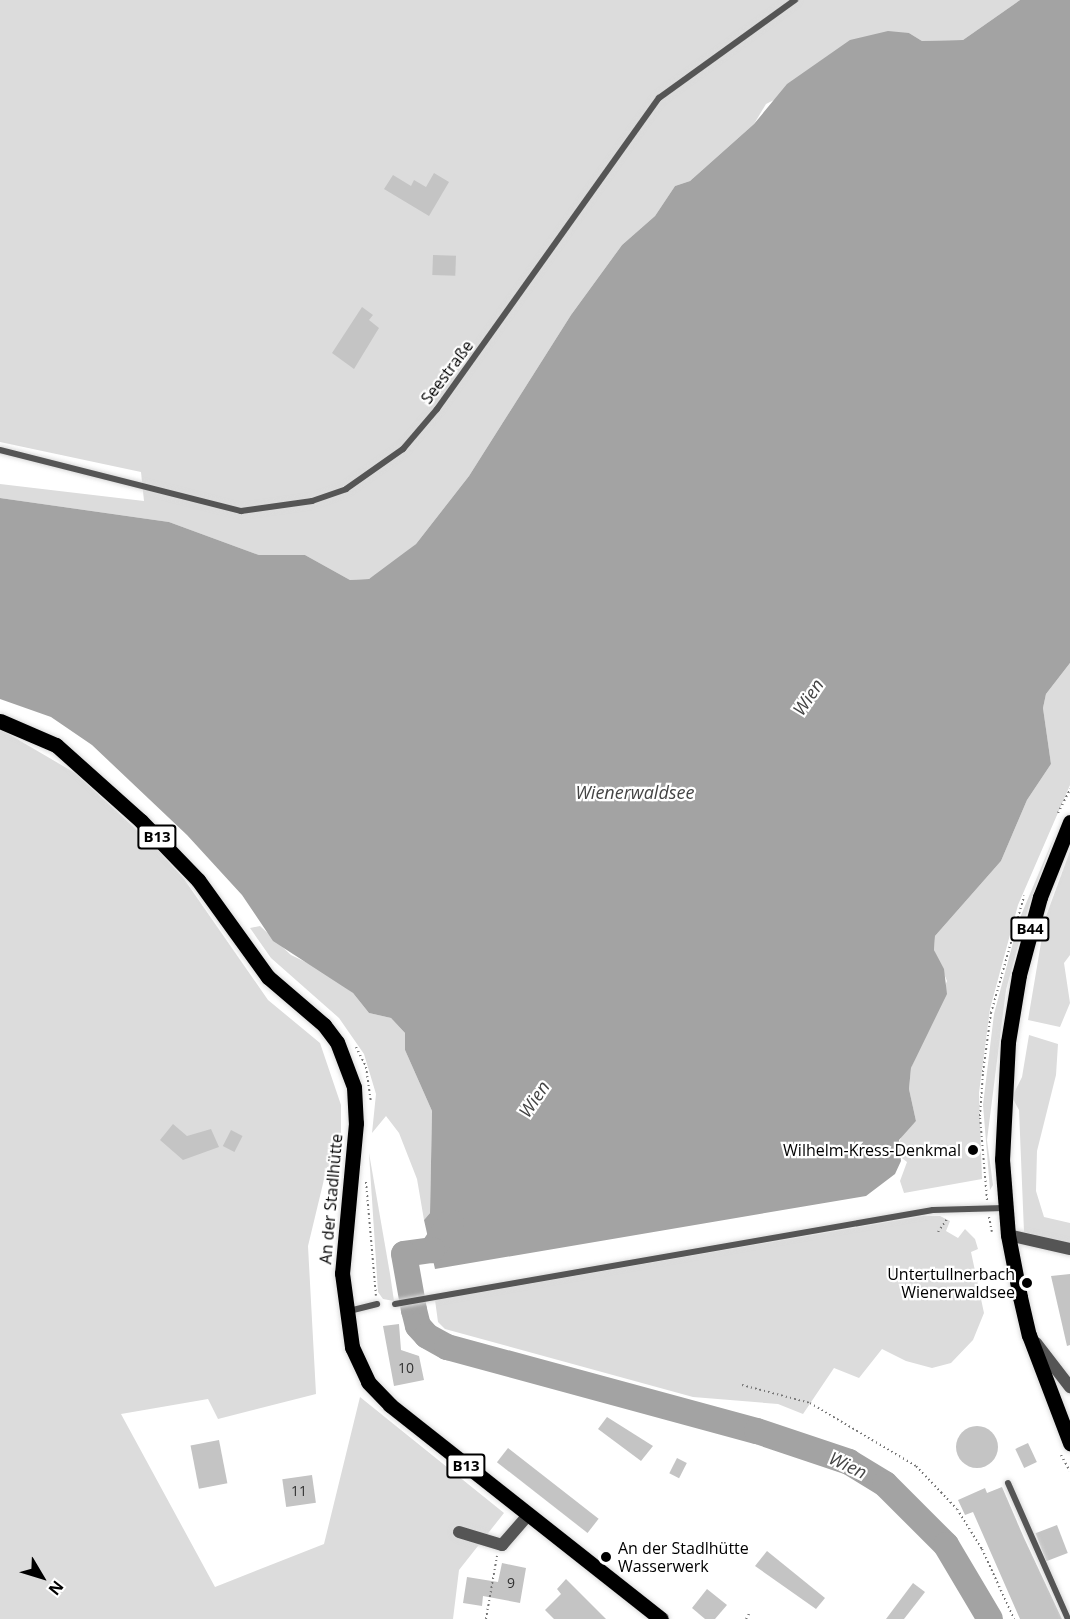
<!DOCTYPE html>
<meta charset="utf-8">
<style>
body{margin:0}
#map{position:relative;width:1070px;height:1619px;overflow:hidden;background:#fff;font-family:"Open Sans",sans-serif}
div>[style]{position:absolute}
.green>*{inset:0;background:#dcdcdc}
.water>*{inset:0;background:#a3a3a3}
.river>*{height:26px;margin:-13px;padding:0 13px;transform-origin:13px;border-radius:13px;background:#a3a3a3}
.building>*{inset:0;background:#c4c4c4;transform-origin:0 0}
.round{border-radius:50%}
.path>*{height:2px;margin-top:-1px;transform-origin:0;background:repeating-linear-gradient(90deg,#777 0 1.5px,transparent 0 4.5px)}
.roads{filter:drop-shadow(0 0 2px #dbdbdb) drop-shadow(0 0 2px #dbdbdb)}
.lane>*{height:6px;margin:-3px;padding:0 3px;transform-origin:3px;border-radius:3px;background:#555}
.street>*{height:12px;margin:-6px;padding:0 6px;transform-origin:6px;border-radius:6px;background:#555}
.primary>*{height:15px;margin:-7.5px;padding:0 7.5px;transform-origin:7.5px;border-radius:7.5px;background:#000}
.dots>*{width:16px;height:16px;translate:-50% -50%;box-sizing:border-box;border:3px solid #fff;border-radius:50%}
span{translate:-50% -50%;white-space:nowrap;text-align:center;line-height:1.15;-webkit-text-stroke:4.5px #fff;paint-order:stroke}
.number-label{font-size:14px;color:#313131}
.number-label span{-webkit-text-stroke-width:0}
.shield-label span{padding:2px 4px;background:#fff;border:2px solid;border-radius:4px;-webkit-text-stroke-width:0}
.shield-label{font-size:15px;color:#000;font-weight:700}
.street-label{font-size:16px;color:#000}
.poi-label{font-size:16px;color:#000}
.right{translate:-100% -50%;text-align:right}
.left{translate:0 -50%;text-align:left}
.water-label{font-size:18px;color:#444;font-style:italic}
.north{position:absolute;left:12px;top:1547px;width:60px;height:60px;-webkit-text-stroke:4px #fff;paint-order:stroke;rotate:128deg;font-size:16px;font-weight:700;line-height:24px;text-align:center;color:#000}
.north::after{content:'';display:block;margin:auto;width:21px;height:27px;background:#000;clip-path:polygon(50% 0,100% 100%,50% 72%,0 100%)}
</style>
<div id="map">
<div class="green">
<div style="clip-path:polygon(0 0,1020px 0,963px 40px,922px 41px,909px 33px,766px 104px,754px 124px,690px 181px,675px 186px,655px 216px,622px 245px,571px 315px,469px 476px,416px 544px,383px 571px,369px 579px,350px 580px,305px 555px,259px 555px,169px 522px,0 498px,0 484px,144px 501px,141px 472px,0 442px)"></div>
<div style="clip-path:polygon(1070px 663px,1070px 785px,1018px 905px,990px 1009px,979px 1093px,982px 1179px,904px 1193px,900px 1181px,907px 1162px,898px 1155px,897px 1147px,903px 1133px,916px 1121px,909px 1089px,911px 1068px,947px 981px,934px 950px,935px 936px,1001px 861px,1027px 800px,1051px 764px,1043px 708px,1046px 694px)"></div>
<div style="clip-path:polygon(0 729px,75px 773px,154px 846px,184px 879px,268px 1000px,320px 1043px,341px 1105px,341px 1164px,327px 1167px,308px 1246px,316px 1394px,218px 1419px,208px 1399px,121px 1414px,215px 1587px,324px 1544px,360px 1397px,504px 1513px,459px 1570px,453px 1619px,0 1619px)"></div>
<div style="clip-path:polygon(1055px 835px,1029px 905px,1006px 990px,987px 1140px,993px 1185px,990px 1190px,983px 1105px,994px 1014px,1019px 920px)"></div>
<div style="clip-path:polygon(1070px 851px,1070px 955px,1064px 963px,1070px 1003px,1060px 1027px,1028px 1020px,1045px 919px)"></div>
<div style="clip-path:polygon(260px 926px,291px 955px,320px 969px,353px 993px,369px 1013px,391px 1018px,405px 1033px,405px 1050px,432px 1111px,430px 1213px,424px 1220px,417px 1179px,399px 1133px,386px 1116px,372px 1133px,376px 1094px,364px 1054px,339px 1018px,271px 958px,250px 928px)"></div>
<div style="clip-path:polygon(1029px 1035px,1058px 1044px,1056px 1075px,1037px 1151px,1036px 1191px,1044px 1217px,1070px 1223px,1070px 1244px,1024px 1232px,1019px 1110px,1012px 1097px,1022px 1077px)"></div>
<div style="clip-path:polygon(369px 1153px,390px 1274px,394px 1301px,383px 1299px,378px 1292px)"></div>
<div style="clip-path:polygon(923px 1216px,940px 1216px,950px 1221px,946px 1231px,958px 1238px,965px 1229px,975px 1239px,978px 1249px,971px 1252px,984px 1313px,973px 1340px,951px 1363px,932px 1368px,906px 1361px,882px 1349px,859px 1378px,834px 1368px,803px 1414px,778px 1404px,693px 1397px,445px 1329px,438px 1322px,435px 1300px)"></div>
</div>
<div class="water">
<div style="clip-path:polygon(1020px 0,1070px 0,1070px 663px,1046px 694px,1043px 708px,1051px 764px,1027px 800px,1001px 861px,935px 936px,934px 950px,944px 969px,947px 994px,911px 1068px,909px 1089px,916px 1121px,899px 1140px,901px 1161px,895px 1174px,866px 1196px,435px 1269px,424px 1220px,430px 1213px,432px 1111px,405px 1050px,405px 1033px,391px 1018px,369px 1013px,353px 993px,273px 941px,242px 895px,187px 835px,92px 745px,51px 717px,0 699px,0 498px,169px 522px,259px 555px,305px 555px,350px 580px,369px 579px,416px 544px,469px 476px,571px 315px,622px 245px,655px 216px,675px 186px,690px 181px,754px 124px,787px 84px,850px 40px,888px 31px,909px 33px,922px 41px,963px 40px)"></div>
</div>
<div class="river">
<div style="left:451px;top:1222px;width:34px;rotate:124deg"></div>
<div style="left:432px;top:1250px;width:28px;rotate:172deg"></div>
<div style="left:404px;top:1254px;width:57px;rotate:79.9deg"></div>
<div style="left:414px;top:1310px;width:16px;rotate:76deg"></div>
<div style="left:418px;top:1326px;width:13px;rotate:48deg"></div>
<div style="left:427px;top:1336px;width:23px;rotate:29deg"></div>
<div style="left:447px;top:1347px;width:321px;rotate:15.2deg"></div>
<div style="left:757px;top:1431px;width:97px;rotate:18.6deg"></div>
<div style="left:849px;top:1462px;width:42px;rotate:31.4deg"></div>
<div style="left:885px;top:1484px;width:86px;rotate:45deg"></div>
<div style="left:946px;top:1545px;width:86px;rotate:59.3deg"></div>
</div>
<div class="building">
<div style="clip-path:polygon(434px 173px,449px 182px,429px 216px,384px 189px,393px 175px,411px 186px,414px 180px,426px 187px)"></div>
<div style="left:433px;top:255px;width:23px;height:20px;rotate:2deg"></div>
<div style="clip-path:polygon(362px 307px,373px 315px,369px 320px,379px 328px,354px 369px,332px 353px)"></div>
<div style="clip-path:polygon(173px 1124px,187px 1136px,211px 1129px,219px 1147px,183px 1160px,160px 1140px)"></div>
<div style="left:231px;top:1130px;width:13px;height:18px;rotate:27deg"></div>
<div style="clip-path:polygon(1070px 1274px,1070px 1345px,1067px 1346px,1051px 1276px)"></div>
<div style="clip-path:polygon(399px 1324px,401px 1350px,419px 1356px,424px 1380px,394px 1386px,383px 1326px)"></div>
<div style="clip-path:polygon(607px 1417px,653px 1446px,641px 1461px,598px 1429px)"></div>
<div class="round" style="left:956px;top:1426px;width:42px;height:42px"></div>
<div style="left:219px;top:1440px;width:44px;height:29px;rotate:79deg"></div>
<div style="left:1028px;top:1443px;width:21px;height:14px;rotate:65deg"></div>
<div style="left:508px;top:1448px;width:115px;height:18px;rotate:38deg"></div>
<div style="left:677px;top:1458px;width:11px;height:17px;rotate:27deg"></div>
<div style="left:312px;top:1475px;width:28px;height:30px;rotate:82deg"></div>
<div style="clip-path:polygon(1002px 1487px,1024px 1538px,1062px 1619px,1020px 1619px,973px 1512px,965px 1515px,958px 1500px,985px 1488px,987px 1493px)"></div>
<div style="left:1057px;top:1525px;width:30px;height:23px;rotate:69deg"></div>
<div style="clip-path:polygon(767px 1551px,825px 1598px,816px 1609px,755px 1566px)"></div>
<div style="clip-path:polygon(502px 1563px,526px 1568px,520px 1603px,483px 1596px,482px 1606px,463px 1603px,467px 1577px,498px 1582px)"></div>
<div style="clip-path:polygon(566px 1579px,606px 1619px,554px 1619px,545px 1610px,561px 1594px,557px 1589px)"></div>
<div style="clip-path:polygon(913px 1583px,925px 1592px,904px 1619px,886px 1619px)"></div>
<div style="clip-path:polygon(707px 1589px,727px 1605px,715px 1619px,705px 1619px,692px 1608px)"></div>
</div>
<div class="path">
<div style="left:1058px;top:813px;width:27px;rotate:-63deg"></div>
<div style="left:356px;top:1047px;width:22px;rotate:63deg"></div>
<div style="left:366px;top:1067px;width:34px;rotate:82deg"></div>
<div style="left:366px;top:1182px;width:114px;rotate:85deg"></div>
<div style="left:987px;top:1200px;width:84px;rotate:-94.8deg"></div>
<div style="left:980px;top:1116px;width:44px;rotate:-86.1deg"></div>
<div style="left:983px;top:1072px;width:60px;rotate:-82.3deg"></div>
<div style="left:991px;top:1013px;width:122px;rotate:-74.2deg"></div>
<div style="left:989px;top:1217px;width:15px;rotate:79deg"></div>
<div style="left:938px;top:1232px;width:16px;rotate:-55deg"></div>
<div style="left:742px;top:1385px;width:70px;rotate:14.8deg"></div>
<div style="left:810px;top:1403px;width:123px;rotate:30.7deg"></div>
<div style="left:916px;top:1466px;width:59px;rotate:46.4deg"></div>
<div style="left:957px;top:1509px;width:47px;rotate:58deg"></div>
<div style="left:982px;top:1549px;width:77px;rotate:65.4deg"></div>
<div style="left:1061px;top:1455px;width:18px;rotate:61deg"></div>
<div style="left:486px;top:1619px;width:64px;rotate:-80.1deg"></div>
<div style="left:746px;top:1619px;width:6px;rotate:-59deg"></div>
</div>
<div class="roads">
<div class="lane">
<div style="left:0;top:450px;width:249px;rotate:14.2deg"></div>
<div style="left:241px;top:511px;width:72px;rotate:-8deg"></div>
<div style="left:312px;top:501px;width:36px;rotate:-19deg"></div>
<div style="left:346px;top:489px;width:70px;rotate:-35.1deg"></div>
<div style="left:403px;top:449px;width:52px;rotate:-49.6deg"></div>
<div style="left:437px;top:409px;width:382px;rotate:-54.5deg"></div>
<div style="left:659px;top:98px;width:168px;rotate:-35.8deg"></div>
<div style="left:395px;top:1304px;width:546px;rotate:-9.91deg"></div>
<div style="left:933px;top:1210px;width:71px;rotate:-1.6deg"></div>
<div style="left:349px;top:1311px;width:29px;rotate:-14deg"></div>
<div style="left:1008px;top:1483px;width:149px;rotate:66.2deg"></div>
</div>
<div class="street">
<div style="left:1008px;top:1235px;width:64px;rotate:12.7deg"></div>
<div style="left:1036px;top:1343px;width:56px;rotate:52.3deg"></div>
<div style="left:459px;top:1532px;width:45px;rotate:16.8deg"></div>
<div style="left:502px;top:1545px;width:40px;rotate:-49deg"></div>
</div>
<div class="primary">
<div style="left:0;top:721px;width:61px;rotate:23.2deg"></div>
<div style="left:56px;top:745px;width:114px;rotate:41.8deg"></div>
<div style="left:141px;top:821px;width:82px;rotate:46deg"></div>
<div style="left:198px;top:880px;width:120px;rotate:54.2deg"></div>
<div style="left:268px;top:977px;width:74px;rotate:40.6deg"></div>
<div style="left:324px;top:1025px;width:21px;rotate:53deg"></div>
<div style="left:337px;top:1042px;width:48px;rotate:69.3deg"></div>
<div style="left:354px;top:1087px;width:36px;rotate:87deg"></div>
<div style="left:356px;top:1123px;width:151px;rotate:95.3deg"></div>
<div style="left:342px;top:1273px;width:75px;rotate:82.3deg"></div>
<div style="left:352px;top:1347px;width:38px;rotate:65deg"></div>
<div style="left:368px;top:1382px;width:32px;rotate:46deg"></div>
<div style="left:390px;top:1405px;width:345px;rotate:38.3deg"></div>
<div style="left:1070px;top:822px;width:81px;rotate:111.8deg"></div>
<div style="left:1040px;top:897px;width:81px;rotate:105.1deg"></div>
<div style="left:1019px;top:975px;width:68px;rotate:99.3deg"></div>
<div style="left:1008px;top:1042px;width:117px;rotate:92.9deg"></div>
<div style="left:1002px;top:1159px;width:76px;rotate:85.5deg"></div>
<div style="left:1008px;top:1235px;width:63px;rotate:79deg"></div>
<div style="left:1020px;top:1297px;width:39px;rotate:77deg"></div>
<div style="left:1029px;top:1335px;width:116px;rotate:69.2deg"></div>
</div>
</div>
<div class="dots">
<div style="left:973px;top:1150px;background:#000"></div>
<div style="left:1027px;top:1283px;background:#000"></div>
<div style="left:606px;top:1557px;background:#000"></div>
</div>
<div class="number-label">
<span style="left:406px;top:1368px">10</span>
<span style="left:299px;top:1491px">11</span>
<span style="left:511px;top:1583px">9</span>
</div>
<div class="shield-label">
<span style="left:157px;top:837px">B13</span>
<span style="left:1030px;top:929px">B44</span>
<span style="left:466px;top:1466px">B13</span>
</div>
<div class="street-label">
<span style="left:447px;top:372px;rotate:-53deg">Seestraße</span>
<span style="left:331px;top:1199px;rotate:-85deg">An der Stadlhütte</span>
</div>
<div class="poi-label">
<span class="right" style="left:961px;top:1150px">Wilhelm-Kress-Denkmal</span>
<span class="right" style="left:1015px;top:1283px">Untertullnerbach<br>Wienerwaldsee</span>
<span class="left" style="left:618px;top:1557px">An der Stadlhütte<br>Wasserwerk</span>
</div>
<div class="water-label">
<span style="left:808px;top:697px;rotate:-56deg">Wien</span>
<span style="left:635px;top:792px">Wienerwaldsee</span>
<span style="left:534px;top:1099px;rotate:-56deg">Wien</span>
<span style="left:848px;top:1465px;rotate:25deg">Wien</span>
</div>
<div class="north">N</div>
</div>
